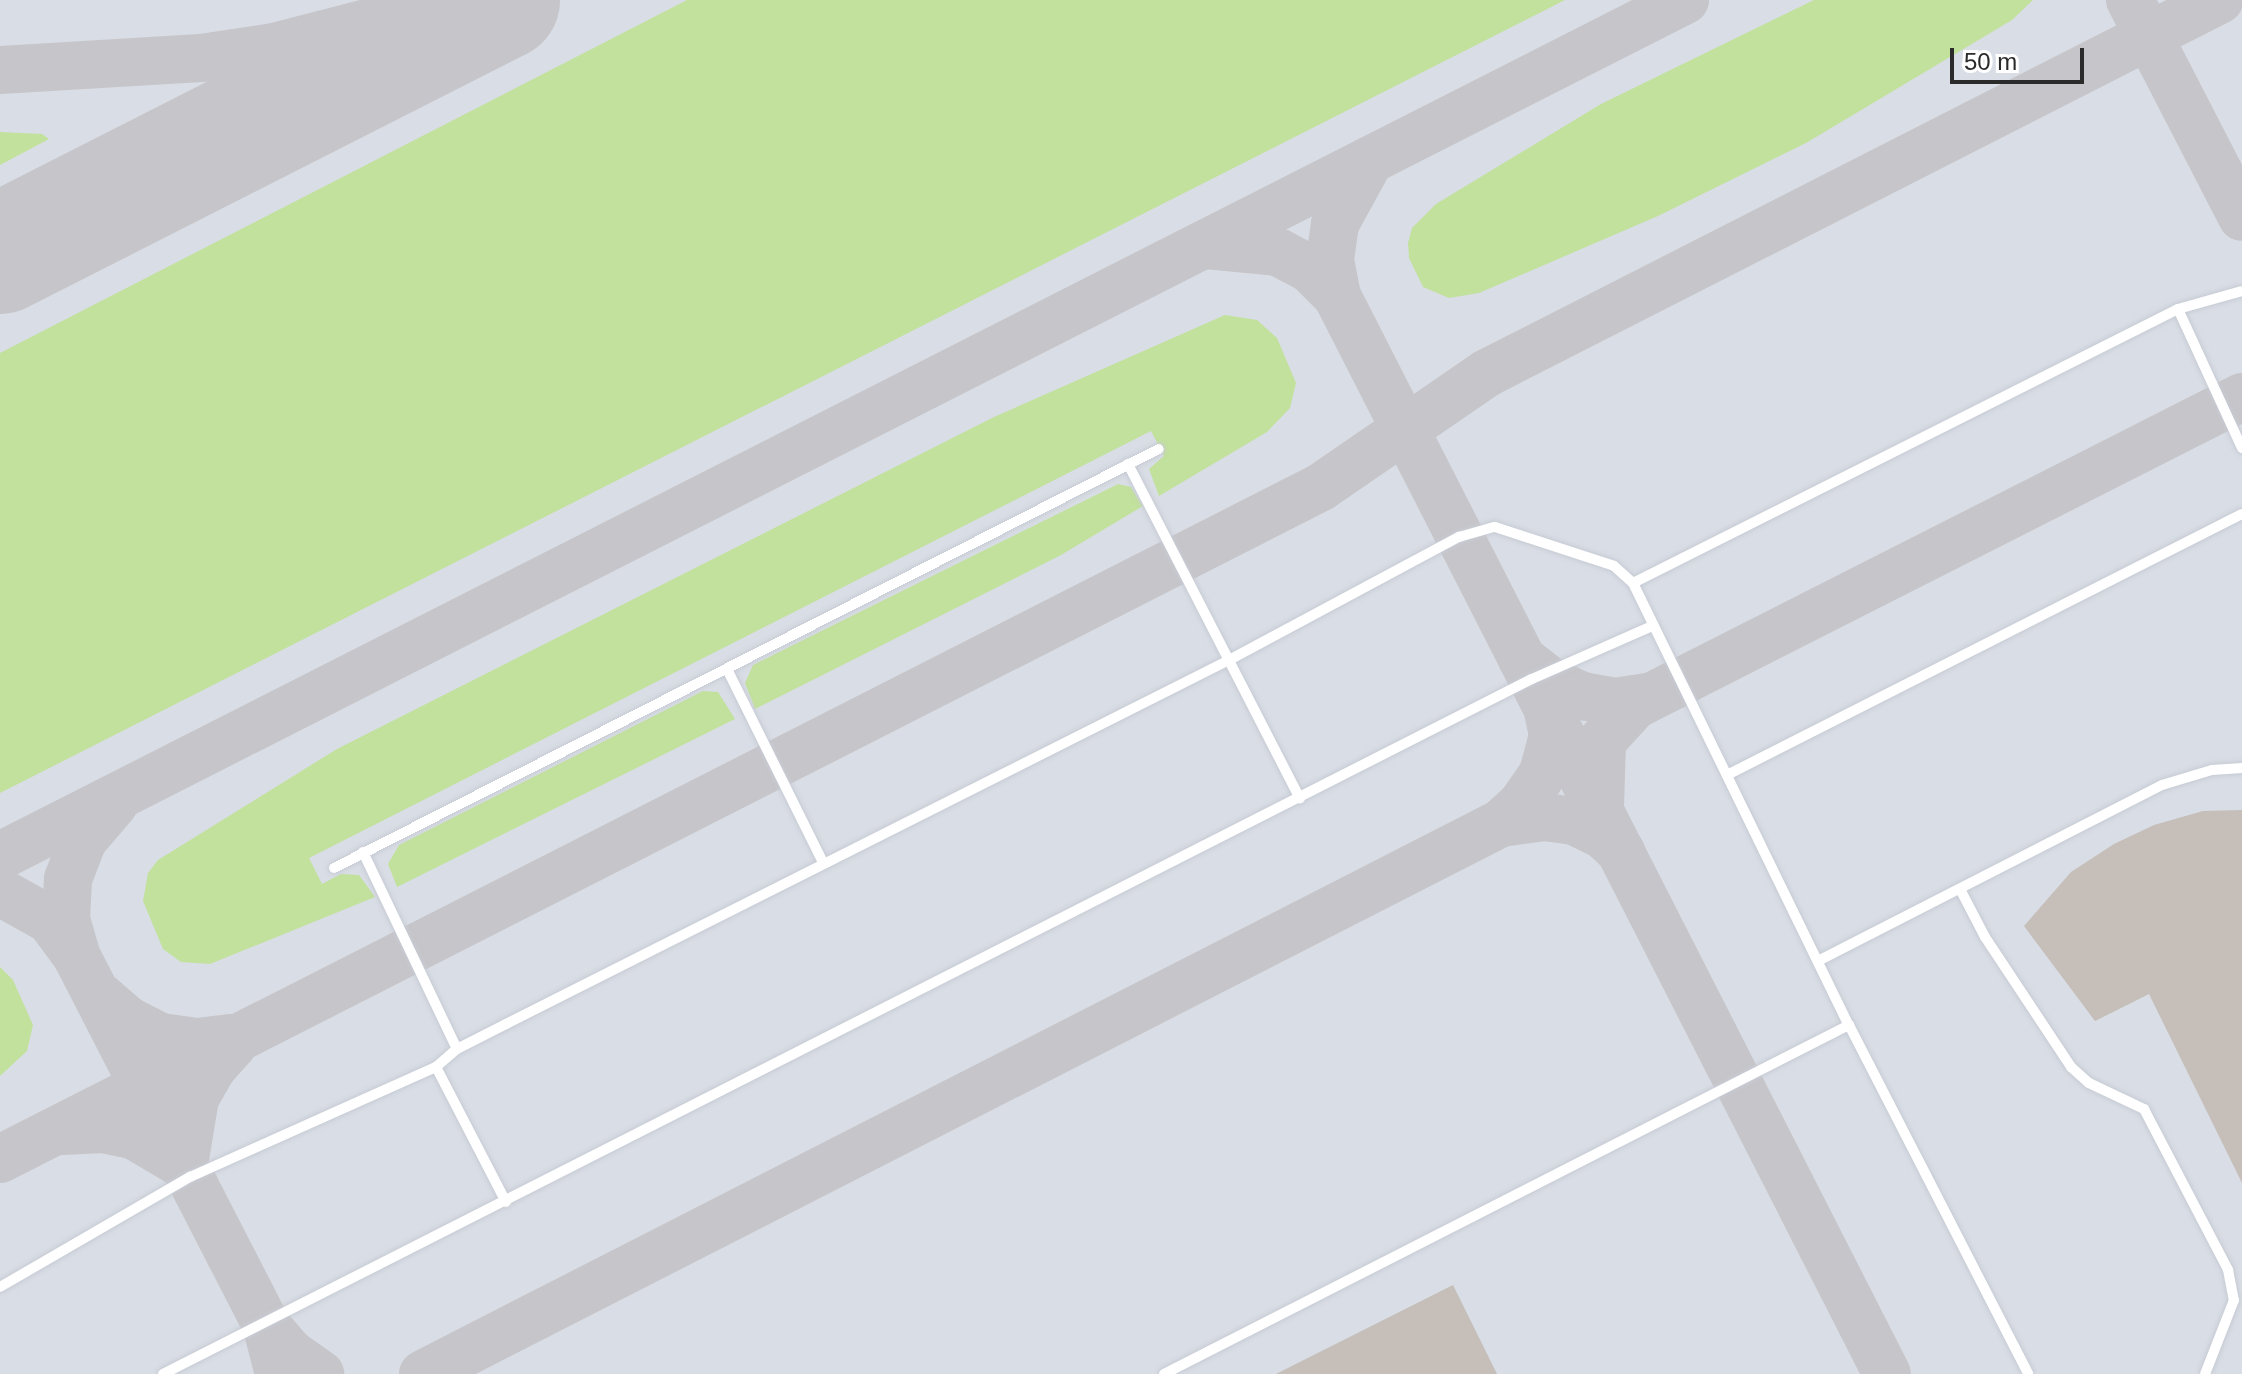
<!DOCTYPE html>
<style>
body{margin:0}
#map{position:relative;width:2242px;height:1374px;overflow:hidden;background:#ece3de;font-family:Arial,sans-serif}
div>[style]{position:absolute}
.airport>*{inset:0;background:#d9dde5;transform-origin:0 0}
.green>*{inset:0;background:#c2e19c}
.taxiway>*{height:48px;margin:-24px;padding:0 24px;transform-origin:24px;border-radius:24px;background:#c6c5c9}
.runway>*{height:120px;margin:-60px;padding:0 60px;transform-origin:60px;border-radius:60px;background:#c6c5c9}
.building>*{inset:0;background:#c5beb9}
.roads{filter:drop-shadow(0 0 2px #c6cbd4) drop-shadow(0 0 2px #c6cbd4)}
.service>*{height:10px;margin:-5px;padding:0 5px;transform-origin:5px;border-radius:5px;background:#fff}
span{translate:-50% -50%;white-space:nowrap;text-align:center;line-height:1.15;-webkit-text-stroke:7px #fff;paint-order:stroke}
.scale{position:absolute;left:1950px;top:48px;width:134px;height:36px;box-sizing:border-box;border:4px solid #2b2b2b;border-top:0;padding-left:10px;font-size:24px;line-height:28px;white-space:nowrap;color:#2b2b2b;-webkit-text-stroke:6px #fff;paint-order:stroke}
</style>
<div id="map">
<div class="airport">
<div style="left:0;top:0;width:2242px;height:1374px"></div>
</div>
<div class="green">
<div style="clip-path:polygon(687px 0,1565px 0,0 793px,0 353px)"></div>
<div style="clip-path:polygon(1814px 0,2033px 0,2012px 20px,1806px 143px,1658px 216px,1479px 293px,1449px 298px,1423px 287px,1409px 258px,1408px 243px,1412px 228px,1436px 204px,1601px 104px)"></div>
<div style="clip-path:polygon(0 132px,42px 134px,49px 139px,0 165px)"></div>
<div style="clip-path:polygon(1225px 315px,1257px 320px,1277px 338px,1296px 383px,1290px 408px,1267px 432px,1159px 496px,1149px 469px,1164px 456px,1151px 431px,309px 858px,322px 884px,341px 874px,359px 875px,375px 897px,210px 964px,181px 962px,163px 949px,143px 901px,148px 873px,158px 860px,337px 749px,994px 417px)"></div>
<div style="clip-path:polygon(1118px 484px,1131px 487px,1143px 506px,1061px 555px,755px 709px,745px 683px,753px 665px)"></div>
<div style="clip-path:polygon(703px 691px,718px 692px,735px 719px,397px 887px,388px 864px,399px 845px)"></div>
<div style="clip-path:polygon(0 967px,13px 980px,33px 1025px,27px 1051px,0 1076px)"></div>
</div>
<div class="taxiway">
<div style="left:2130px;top:0;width:244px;rotate:62.7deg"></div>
<div style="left:0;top:70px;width:201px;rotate:-3.4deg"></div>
<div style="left:201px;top:58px;width:74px;rotate:-8.6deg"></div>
<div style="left:274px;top:47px;width:188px;rotate:-14.5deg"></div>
<div style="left:1370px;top:160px;width:73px;rotate:118.7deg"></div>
<div style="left:1335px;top:224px;width:36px;rotate:98deg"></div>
<div style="left:1330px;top:260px;width:37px;rotate:79deg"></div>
<div style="left:1337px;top:296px;width:1210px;rotate:62.97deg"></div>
<div style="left:53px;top:227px;width:235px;rotate:-35.1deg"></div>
<div style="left:245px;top:92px;width:77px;rotate:-40.8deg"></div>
<div style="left:1206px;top:245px;width:72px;rotate:5.6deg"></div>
<div style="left:1278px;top:252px;width:36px;rotate:28deg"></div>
<div style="left:1310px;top:269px;width:38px;rotate:45deg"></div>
<div style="left:1522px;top:659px;width:37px;rotate:38deg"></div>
<div style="left:1551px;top:682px;width:34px;rotate:24deg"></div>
<div style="left:1582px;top:696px;width:34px;rotate:10deg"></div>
<div style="left:1615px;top:702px;width:33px;rotate:-9deg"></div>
<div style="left:1600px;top:806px;width:65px;rotate:-88.2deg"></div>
<div style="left:1602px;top:741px;width:49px;rotate:-47.5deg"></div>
<div style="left:1635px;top:705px;width:681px;rotate:-26.9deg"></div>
<div style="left:1501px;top:823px;width:44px;rotate:-7.8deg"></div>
<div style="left:1545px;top:817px;width:29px;rotate:8deg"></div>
<div style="left:1574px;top:821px;width:32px;rotate:26deg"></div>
<div style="left:1603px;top:835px;width:25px;rotate:43deg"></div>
<div style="left:0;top:856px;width:1890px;rotate:-26.93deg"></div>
<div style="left:0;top:892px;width:57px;rotate:29.2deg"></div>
<div style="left:50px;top:920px;width:44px;rotate:53.4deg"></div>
<div style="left:76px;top:955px;width:415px;rotate:62.8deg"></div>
<div style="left:266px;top:1324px;width:52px;rotate:75.4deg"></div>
<div style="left:76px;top:954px;width:35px;rotate:-106deg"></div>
<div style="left:66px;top:920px;width:41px;rotate:-87.2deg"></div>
<div style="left:68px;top:879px;width:42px;rotate:-69deg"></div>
<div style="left:83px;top:840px;width:48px;rotate:-49.3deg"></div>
<div style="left:101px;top:997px;width:35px;rotate:41deg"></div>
<div style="left:127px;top:1020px;width:38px;rotate:27deg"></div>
<div style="left:161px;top:1037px;width:37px;rotate:8deg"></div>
<div style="left:198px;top:1042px;width:32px;rotate:-7deg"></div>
<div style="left:62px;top:1131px;width:41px;rotate:-2.8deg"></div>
<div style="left:103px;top:1129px;width:33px;rotate:12deg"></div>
<div style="left:135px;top:1136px;width:57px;rotate:30.6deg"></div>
<div style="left:184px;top:1165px;width:68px;rotate:-80.7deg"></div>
<div style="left:195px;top:1098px;width:36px;rotate:-60deg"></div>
<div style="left:213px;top:1067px;width:30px;rotate:-48deg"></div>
<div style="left:0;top:1159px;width:1482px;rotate:-26.96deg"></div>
<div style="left:1321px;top:487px;width:201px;rotate:-34.5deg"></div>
<div style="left:1487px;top:373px;width:822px;rotate:-27deg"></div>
<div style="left:266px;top:1325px;width:37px;rotate:49deg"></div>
<div style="left:290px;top:1353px;width:37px;rotate:35deg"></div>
<div style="left:423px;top:1374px;width:1211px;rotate:-27.07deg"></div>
<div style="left:1501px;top:823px;width:27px;rotate:-42deg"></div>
<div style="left:1521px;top:805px;width:39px;rotate:-55deg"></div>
<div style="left:1543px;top:773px;width:39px;rotate:-75deg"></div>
<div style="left:1553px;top:735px;width:25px;rotate:-102deg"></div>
</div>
<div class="runway">
<div style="left:0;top:254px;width:561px;rotate:-26.93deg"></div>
</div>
<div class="building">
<div style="clip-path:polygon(2242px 810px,2242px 1183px,2149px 994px,2095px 1021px,2024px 926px,2071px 872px,2114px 844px,2154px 825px,2203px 811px)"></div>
<div style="clip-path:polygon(1453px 1285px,1497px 1374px,1276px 1374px)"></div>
</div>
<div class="roads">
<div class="service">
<div style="left:2178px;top:309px;width:153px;rotate:65.3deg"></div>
<div style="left:1128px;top:464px;width:376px;rotate:62.8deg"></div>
<div style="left:1633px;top:583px;width:610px;rotate:-26.69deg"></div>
<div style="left:2178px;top:309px;width:66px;rotate:-15.7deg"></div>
<div style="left:727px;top:669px;width:216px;rotate:63.6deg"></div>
<div style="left:1729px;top:774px;width:575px;rotate:-26.88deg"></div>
<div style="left:363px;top:852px;width:218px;rotate:64.5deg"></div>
<div style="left:334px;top:868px;width:925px;rotate:-26.93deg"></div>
<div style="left:1960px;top:889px;width:54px;rotate:62.5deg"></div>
<div style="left:1985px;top:937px;width:156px;rotate:56.5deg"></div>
<div style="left:2071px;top:1067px;width:24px;rotate:42deg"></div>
<div style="left:2089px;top:1083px;width:61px;rotate:25.3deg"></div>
<div style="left:2144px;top:1109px;width:182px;rotate:62.4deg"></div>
<div style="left:2228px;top:1270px;width:31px;rotate:79deg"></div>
<div style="left:2234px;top:1300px;width:79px;rotate:111.4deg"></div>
<div style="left:1818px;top:961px;width:386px;rotate:-27.1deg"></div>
<div style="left:2162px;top:785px;width:52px;rotate:-16.7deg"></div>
<div style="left:2212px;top:770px;width:30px;rotate:-4deg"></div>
<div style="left:436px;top:1067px;width:152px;rotate:62.6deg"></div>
<div style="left:0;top:1287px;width:220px;rotate:-30.1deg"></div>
<div style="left:190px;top:1177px;width:269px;rotate:-24.1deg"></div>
<div style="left:436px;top:1067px;width:28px;rotate:-41deg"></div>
<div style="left:457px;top:1049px;width:55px;rotate:-27deg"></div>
<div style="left:506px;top:1024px;width:812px;rotate:-26.72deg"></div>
<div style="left:1231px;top:659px;width:259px;rotate:-28.2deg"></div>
<div style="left:1459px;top:537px;width:37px;rotate:-16deg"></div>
<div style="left:1495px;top:527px;width:125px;rotate:18.1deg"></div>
<div style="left:1614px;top:566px;width:25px;rotate:42deg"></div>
<div style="left:1633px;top:583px;width:492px;rotate:64deg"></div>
<div style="left:1849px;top:1025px;width:392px;rotate:62.8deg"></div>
<div style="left:163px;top:1374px;width:1535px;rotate:-26.92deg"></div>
<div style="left:1532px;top:679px;width:131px;rotate:-23.8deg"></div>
<div style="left:1164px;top:1374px;width:769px;rotate:-27deg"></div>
</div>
</div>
<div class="scale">50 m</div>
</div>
